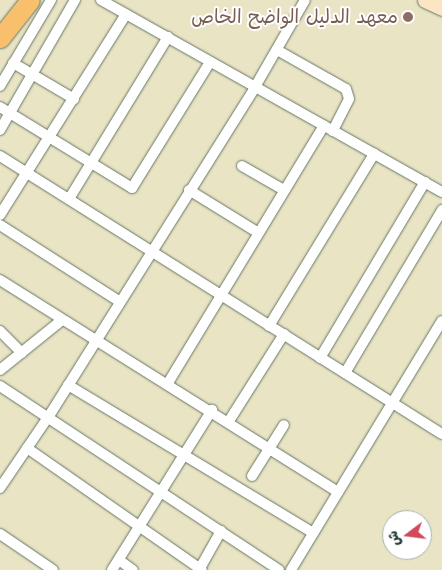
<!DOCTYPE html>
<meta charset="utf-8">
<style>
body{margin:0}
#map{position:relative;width:442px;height:570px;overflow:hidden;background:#e9e4c4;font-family:"Shantell Sans","Playpen Sans Arabic",sans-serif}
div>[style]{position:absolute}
.roads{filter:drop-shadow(0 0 1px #676) drop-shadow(0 0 1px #676)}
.street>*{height:10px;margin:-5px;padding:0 5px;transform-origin:5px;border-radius:5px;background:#fff}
.secondary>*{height:15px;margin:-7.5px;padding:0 7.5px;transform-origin:7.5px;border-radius:7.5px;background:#fce5c4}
.highway>*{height:19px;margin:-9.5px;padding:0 9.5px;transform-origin:9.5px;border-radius:9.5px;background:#f8bf6c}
.dots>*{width:14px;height:14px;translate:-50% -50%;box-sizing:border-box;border:2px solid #fff;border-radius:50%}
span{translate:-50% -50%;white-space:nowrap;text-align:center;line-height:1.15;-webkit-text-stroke:4px #fff;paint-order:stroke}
.education-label{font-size:19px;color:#785e54}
.right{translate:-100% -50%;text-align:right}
.north{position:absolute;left:382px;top:510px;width:50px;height:50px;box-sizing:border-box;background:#fff;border:1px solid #a5b1ae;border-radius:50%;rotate:255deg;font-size:14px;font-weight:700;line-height:20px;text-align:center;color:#1f3d34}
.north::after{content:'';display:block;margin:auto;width:18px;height:22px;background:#d1495b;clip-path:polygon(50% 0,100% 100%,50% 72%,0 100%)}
</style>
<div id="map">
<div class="roads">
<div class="street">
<div style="left:101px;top:0;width:391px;rotate:29.4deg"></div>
<div style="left:277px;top:50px;width:79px;rotate:29.5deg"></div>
<div style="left:346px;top:89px;width:10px;rotate:73deg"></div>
<div style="left:349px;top:99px;width:36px;rotate:117deg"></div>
<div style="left:13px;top:63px;width:71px;rotate:30.5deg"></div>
<div style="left:0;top:86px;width:100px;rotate:-59.3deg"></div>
<div style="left:0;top:107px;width:155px;rotate:31.5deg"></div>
<div style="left:132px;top:188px;width:148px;rotate:-58.2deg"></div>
<div style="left:0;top:130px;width:150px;rotate:-60deg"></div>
<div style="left:0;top:156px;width:522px;rotate:32.17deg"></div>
<div style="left:242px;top:166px;width:48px;rotate:29.7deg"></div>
<div style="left:189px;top:190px;width:80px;rotate:31.7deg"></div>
<div style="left:69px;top:199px;width:190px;rotate:-58.6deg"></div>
<div style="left:0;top:215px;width:237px;rotate:-57.9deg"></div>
<div style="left:0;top:225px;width:141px;rotate:32.6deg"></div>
<div style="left:0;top:280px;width:399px;rotate:32.1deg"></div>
<div style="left:269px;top:326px;width:202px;rotate:-58.6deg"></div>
<div style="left:0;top:331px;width:31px;rotate:45deg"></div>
<div style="left:320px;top:358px;width:205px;rotate:-59.2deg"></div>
<div style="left:0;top:370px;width:80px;rotate:-38.9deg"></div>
<div style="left:345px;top:373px;width:190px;rotate:-59.2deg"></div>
<div style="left:168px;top:383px;width:301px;rotate:-58.8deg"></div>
<div style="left:68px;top:385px;width:286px;rotate:31.1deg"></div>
<div style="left:0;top:386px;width:334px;rotate:33.4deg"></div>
<div style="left:229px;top:421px;width:103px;rotate:-57.7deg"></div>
<div style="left:27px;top:448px;width:213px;rotate:34.9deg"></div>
<div style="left:252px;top:476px;width:60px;rotate:-57.9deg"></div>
<div style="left:0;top:488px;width:87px;rotate:-55.8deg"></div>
<div style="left:49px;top:416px;width:388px;rotate:-57.9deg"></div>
<div style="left:255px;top:87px;width:100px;rotate:-60.1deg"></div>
<div style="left:0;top:534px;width:64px;rotate:34.2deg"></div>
<div style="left:119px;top:560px;width:17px;rotate:36deg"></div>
<div style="left:112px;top:570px;width:189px;rotate:-58deg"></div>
<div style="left:199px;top:570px;width:45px;rotate:-60.6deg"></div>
<div style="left:291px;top:570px;width:291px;rotate:-58.8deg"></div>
</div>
<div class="secondary">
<div style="left:425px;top:0;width:19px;rotate:25deg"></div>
</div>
<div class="highway">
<div style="left:0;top:38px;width:48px;rotate:-51.7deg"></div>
</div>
</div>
<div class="dots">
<div style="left:408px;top:17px;background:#8d6e63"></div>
</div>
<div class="education-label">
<span class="right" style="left:398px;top:17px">معهد الدليل الواضح الخاص</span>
</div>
<div class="north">ش</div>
</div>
